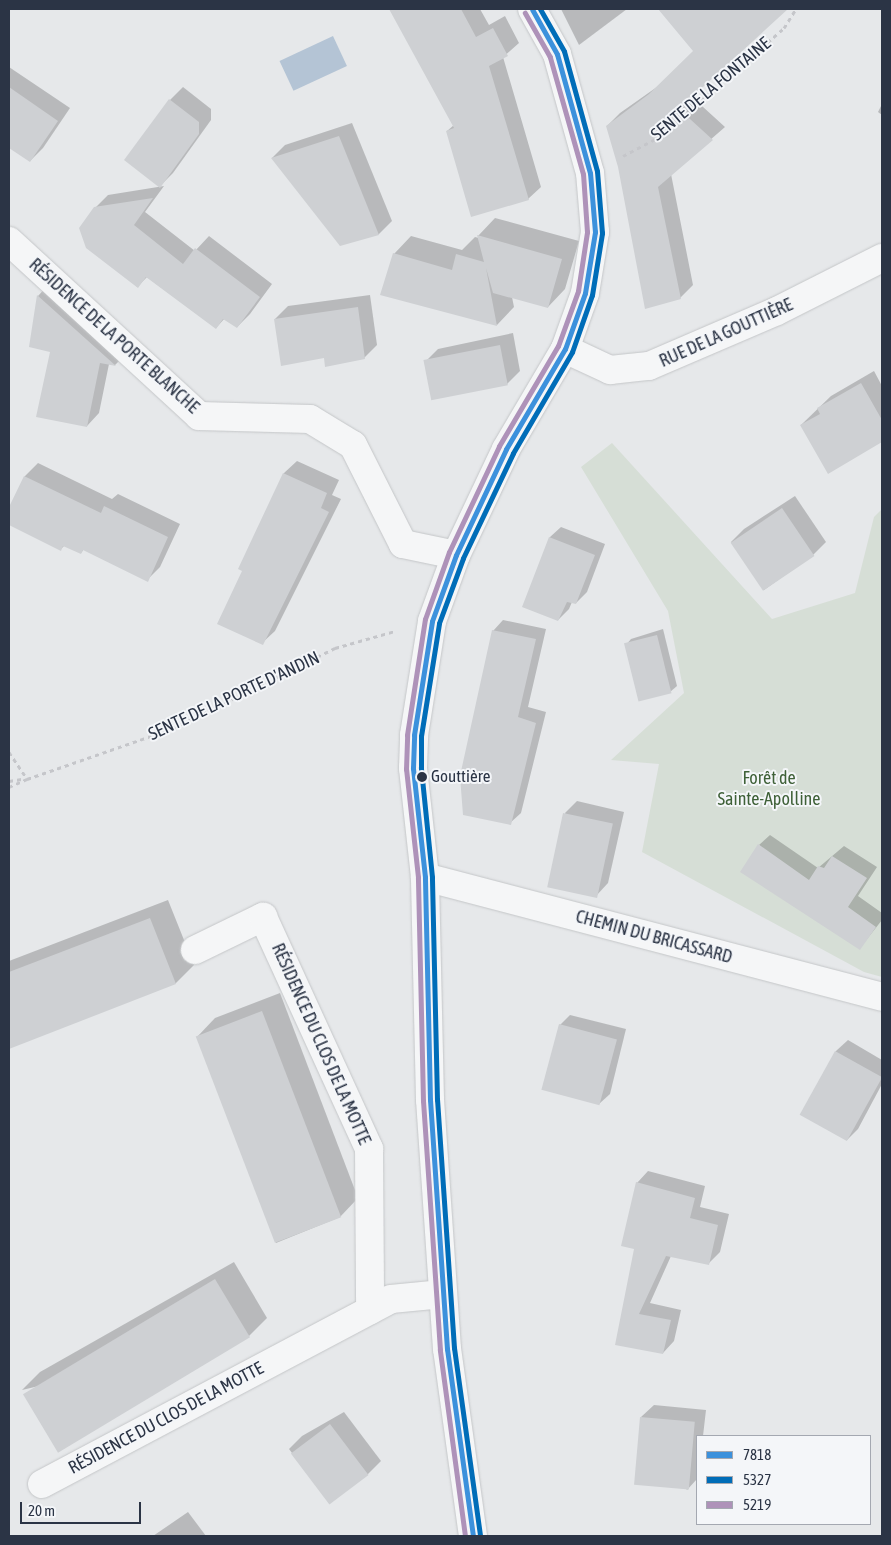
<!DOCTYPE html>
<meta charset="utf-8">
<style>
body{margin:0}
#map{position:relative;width:891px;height:1545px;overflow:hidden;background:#e6e8ea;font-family:"Asap Condensed",sans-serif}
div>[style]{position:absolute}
.green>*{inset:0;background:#d6ded6}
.water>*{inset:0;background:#b4c4d5;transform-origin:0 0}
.shadow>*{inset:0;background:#0003}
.building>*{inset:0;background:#ced0d3;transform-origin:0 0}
.path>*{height:3px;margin-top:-1.5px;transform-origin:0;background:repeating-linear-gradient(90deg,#c5c6ca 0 4px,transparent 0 8px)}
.roads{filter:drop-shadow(0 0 1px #c4c6c8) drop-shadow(0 0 1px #c4c6c8)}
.minor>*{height:28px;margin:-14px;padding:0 14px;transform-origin:14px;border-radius:14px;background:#f5f6f7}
.bus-1>*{height:5px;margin:-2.5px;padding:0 2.5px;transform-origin:2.5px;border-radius:2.5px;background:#3c91dc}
.bus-2>*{height:5px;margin:-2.5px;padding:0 2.5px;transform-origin:2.5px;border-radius:2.5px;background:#006db8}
.bus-3>*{height:5px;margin:-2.5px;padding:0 2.5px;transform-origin:2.5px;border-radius:2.5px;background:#ae92b9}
.dots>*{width:14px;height:14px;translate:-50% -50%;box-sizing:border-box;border:2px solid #f4f6f9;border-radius:50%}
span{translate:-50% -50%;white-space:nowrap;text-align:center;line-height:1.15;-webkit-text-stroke:4px #f4f6f9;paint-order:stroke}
.bus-label{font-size:17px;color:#2b3445}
.left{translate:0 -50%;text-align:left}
.street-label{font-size:18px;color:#2b3445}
.park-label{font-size:18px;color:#3f6138}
.frame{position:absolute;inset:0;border:10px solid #2b3445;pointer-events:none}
.legend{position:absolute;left:696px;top:1435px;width:175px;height:90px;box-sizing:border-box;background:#f4f6f9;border:1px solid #a4a8b1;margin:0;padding:6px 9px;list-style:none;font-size:15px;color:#2b3445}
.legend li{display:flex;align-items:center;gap:10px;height:25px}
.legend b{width:25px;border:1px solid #a4a8b1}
.scale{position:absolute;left:20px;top:1502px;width:121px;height:22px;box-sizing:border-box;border:2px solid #2b3445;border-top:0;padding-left:6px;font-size:15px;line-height:18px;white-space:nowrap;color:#2b3445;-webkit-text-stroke:4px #f4f6f9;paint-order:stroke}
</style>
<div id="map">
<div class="green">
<div style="clip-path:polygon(612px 443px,772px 619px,855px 593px,874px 517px,882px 509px,882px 977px,864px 972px,642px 852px,659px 764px,611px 760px,684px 693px,668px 611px,581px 467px)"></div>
</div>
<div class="water">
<div style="left:333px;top:36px;width:33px;height:59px;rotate:65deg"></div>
</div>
<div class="shadow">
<div style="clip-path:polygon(397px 9px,480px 9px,489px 25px,505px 16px,519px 43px,503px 57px,541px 187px,528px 199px,447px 131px,454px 125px)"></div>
<div style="clip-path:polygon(561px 9px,627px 9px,579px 45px)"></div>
<div style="clip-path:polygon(660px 9px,760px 9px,770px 21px,691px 96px,725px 127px,671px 174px,693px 285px,680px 298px,620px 166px,607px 126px,620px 113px,664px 82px,695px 51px)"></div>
<div style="clip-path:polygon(9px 67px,70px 108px,43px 148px,30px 161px,9px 147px)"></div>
<div style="clip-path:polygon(183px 87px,211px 109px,211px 120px,173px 173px,160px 186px,126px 160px,170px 100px)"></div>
<div style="clip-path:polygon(882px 104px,882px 115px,878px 112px)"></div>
<div style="clip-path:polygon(352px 123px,392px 221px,379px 234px,341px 244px,272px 158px,285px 145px)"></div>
<div style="clip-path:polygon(164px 186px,145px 212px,195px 251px,209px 236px,272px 284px,250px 314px,237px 327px,225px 318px,216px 328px,147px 277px,137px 287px,95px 208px,108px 195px)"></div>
<div style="clip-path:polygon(495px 218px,579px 241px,565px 289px,548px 307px,512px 297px,514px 307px,497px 325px,394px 254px,411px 236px,462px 250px,475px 237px,479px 238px,478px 236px)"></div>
<div style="clip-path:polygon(50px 283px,127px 353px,115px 365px,109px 364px,99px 413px,87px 426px,52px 351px,38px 296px)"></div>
<div style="clip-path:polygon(370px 295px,377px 345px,364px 358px,325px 357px,275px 319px,288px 306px)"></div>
<div style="clip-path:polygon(513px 333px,520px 371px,507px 384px,425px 362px,438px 349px)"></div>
<div style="clip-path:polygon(874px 371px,882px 386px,882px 441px,828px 472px,801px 425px,831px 396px)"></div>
<div style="clip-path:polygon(297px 461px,339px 480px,332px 495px,341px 499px,275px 631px,262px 643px,244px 570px,240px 568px,284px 473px)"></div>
<div style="clip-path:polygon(38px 463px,112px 499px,118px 494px,180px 524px,160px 567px,147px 580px,84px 549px,81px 553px,65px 545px,61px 549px,9px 524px,9px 510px,25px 476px)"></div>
<div style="clip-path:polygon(795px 496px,826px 542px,813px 555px,764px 590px,731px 542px,744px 529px)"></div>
<div style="clip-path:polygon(561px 527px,605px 544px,587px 592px,576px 603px,572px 602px,569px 609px,558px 620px,524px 607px,550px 537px)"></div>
<div style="clip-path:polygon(503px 620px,546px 629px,528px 707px,546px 712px,521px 813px,510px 823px,493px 631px)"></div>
<div style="clip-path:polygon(663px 629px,677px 686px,670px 692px,625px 646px,631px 639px)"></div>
<div style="clip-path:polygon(577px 801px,624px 812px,608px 883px,596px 896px,565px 813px)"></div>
<div style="clip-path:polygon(770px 835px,818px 868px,844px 846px,877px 867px,858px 896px,882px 913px,882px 920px,860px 948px,759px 845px)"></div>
<div style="clip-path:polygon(168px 900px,194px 965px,176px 983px,9px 1047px,9px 961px)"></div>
<div style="clip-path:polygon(280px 993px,358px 1198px,340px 1217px,276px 1243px,197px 1037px,215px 1018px)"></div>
<div style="clip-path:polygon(570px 1015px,626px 1029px,610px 1094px,599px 1104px,560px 1025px)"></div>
<div style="clip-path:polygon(848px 1040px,882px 1060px,882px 1084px,858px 1129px,847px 1140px,802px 1115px,836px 1051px)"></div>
<div style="clip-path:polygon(648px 1171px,705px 1186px,700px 1207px,729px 1214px,720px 1252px,708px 1264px,671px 1256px,650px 1303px,681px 1310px,674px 1341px,663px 1353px,617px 1344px,636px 1248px,637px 1183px)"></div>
<div style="clip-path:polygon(234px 1262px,267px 1318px,249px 1336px,22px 1390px,40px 1372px)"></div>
<div style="clip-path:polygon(654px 1405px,706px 1410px,703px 1436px,697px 1436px,697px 1479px,687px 1490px,641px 1417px)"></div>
<div style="clip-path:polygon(344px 1412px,381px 1461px,368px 1474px,330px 1503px,289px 1449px,302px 1436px)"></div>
<div style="clip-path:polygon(188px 1512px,206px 1536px,153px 1536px)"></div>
</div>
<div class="building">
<div style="clip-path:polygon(389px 9px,461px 9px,476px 37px,493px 28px,508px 56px,489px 66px,529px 200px,471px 217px,446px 131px,454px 128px)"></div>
<div style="clip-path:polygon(658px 9px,788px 9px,679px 109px,713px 140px,658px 187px,681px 299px,645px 309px,618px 167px,606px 126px,649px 94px,693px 51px)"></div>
<div style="clip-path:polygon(9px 87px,58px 121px,30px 162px,9px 148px)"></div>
<div style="clip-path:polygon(169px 99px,199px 122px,199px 134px,160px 188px,124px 160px)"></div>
<div style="clip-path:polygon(339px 136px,379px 235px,340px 246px,271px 158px)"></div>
<div style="clip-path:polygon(153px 198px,134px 225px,183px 264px,195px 248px,260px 297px,237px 328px,223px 319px,216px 329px,146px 277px,138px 288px,86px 248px,79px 228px,94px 207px)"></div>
<div style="clip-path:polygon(477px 235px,562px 259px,548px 308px,493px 293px,486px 268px,497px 326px,380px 295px,393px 253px,452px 270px,456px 254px,484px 262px)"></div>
<div style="clip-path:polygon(37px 295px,116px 366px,100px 363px,87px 427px,36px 417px,50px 352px,29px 347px)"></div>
<div style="clip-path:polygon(358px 307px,365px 359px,325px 367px,324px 358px,281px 366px,274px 319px)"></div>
<div style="left:500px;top:345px;width:41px;height:78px;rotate:79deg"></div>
<div style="clip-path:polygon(861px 383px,882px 420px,882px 442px,828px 474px,800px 425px,820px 414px,817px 408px)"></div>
<div style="clip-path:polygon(283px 473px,327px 493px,321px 508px,329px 512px,263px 645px,217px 624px,242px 571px,238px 569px)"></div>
<div style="clip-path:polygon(24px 476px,101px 513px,104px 506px,168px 537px,148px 582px,83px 550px,81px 554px,63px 546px,61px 551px,9px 525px,9px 507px)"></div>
<div style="left:782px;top:508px;width:58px;height:62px;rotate:56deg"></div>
<div style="clip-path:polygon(549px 537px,595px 555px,576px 604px,567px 602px,558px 621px,522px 607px)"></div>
<div style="clip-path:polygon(492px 630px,536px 639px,518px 717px,536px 723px,511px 825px,463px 815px,460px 776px)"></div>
<div style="left:657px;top:635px;width:60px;height:34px;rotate:76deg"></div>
<div style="left:563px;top:813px;width:51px;height:76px;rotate:12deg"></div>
<div style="clip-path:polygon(758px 844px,809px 880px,818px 866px,824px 868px,832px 856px,867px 878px,848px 907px,876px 927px,860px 950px,740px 872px)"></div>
<div style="clip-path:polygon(150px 918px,176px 984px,9px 1049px,9px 972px)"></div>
<div style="left:262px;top:1011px;width:221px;height:71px;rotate:69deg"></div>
<div style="left:559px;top:1024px;width:60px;height:68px;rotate:15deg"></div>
<div style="left:835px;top:1051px;width:54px;height:73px;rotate:29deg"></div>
<div style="clip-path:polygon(636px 1182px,695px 1198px,690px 1218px,718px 1225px,709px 1265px,666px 1256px,639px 1314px,671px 1320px,663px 1354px,615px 1345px,634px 1249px,621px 1246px)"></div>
<div style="left:215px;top:1279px;width:68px;height:224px;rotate:59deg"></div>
<div style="left:640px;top:1417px;width:55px;height:68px;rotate:5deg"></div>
<div style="left:330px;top:1424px;width:64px;height:49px;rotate:53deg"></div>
</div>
<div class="path">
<div style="left:623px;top:156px;width:41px;rotate:-27.8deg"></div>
<div style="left:659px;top:137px;width:166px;rotate:-41.1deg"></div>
<div style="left:784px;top:28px;width:22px;rotate:-58deg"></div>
<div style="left:9px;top:752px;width:32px;rotate:56deg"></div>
<div style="left:9px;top:781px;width:13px;rotate:-9deg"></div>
<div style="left:9px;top:787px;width:20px;rotate:-24deg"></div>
<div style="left:27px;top:779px;width:156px;rotate:-19.1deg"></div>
<div style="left:174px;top:728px;width:180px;rotate:-26.4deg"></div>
<div style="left:335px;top:648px;width:62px;rotate:-15.8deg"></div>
</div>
<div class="roads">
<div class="minor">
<div style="left:9px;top:241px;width:258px;rotate:42.6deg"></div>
<div style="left:199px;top:416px;width:111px;rotate:1.5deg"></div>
<div style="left:310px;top:419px;width:50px;rotate:31.2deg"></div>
<div style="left:353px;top:445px;width:111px;rotate:63.2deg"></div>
<div style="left:403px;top:544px;width:54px;rotate:11.7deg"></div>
<div style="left:565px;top:349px;width:50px;rotate:25deg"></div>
<div style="left:610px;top:370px;width:39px;rotate:-6deg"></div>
<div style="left:649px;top:366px;width:139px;rotate:-23.3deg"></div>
<div style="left:777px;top:311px;width:118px;rotate:-26.8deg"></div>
<div style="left:425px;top:877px;width:472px;rotate:14.7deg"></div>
<div style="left:195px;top:950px;width:76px;rotate:-25.9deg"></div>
<div style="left:263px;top:917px;width:255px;rotate:65.4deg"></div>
<div style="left:369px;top:1149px;width:161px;rotate:89.6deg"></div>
<div style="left:42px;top:1484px;width:395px;rotate:-27.9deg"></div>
<div style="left:391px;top:1299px;width:52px;rotate:-5.5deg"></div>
<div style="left:473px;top:1536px;width:189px;rotate:-97.9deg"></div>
<div style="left:447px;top:1349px;width:250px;rotate:-93.9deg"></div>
<div style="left:430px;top:1100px;width:223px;rotate:-91.3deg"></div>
<div style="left:425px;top:877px;width:110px;rotate:-96.3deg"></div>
<div style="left:413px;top:768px;width:33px;rotate:-88deg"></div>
<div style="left:414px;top:735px;width:115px;rotate:-81deg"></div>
<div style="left:432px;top:621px;width:70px;rotate:-70deg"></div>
<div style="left:456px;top:555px;width:117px;rotate:-64.7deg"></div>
<div style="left:506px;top:449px;width:116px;rotate:-59.5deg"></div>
<div style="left:565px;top:349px;width:59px;rotate:-70.3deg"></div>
<div style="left:585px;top:293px;width:62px;rotate:-80.7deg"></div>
<div style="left:595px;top:232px;width:59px;rotate:-94.8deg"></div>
<div style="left:590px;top:173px;width:123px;rotate:-105.5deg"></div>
<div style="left:557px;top:54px;width:51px;rotate:-119.1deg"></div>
</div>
</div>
<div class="bus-1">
<div style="left:473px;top:1536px;width:189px;rotate:-97.9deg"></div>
<div style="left:447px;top:1349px;width:250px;rotate:-93.9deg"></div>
<div style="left:430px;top:1100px;width:223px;rotate:-91.3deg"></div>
<div style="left:425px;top:877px;width:110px;rotate:-96.3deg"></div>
<div style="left:413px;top:768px;width:33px;rotate:-88deg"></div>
<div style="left:414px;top:735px;width:115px;rotate:-81deg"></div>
<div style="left:432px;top:621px;width:70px;rotate:-70deg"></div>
<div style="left:456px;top:555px;width:117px;rotate:-64.7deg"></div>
<div style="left:506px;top:449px;width:116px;rotate:-59.5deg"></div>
<div style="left:565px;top:349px;width:59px;rotate:-70.3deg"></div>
<div style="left:585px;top:293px;width:62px;rotate:-80.7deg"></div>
<div style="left:595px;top:232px;width:59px;rotate:-94.8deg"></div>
<div style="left:590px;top:173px;width:123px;rotate:-105.5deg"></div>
<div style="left:557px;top:54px;width:51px;rotate:-119.1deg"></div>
</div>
<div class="bus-2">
<div style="left:480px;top:1535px;width:189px;rotate:-97.9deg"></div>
<div style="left:454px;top:1348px;width:249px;rotate:-93.9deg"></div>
<div style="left:437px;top:1100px;width:223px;rotate:-91.3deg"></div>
<div style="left:432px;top:877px;width:110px;rotate:-95.8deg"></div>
<div style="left:421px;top:768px;width:32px;rotate:-90deg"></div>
<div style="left:421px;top:736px;width:114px;rotate:-80.9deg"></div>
<div style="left:439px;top:623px;width:69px;rotate:-69.7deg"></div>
<div style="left:463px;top:558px;width:116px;rotate:-64.5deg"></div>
<div style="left:513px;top:453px;width:117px;rotate:-59.7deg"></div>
<div style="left:572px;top:352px;width:60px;rotate:-70.7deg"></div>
<div style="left:592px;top:295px;width:63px;rotate:-80.8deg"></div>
<div style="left:602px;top:233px;width:62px;rotate:-94.6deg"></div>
<div style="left:597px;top:171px;width:124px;rotate:-105.4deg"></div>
<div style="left:564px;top:51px;width:48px;rotate:-119.7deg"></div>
</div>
<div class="bus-3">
<div style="left:465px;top:1536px;width:188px;rotate:-97.7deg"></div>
<div style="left:440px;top:1350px;width:250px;rotate:-93.9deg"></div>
<div style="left:423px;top:1101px;width:224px;rotate:-91.3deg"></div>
<div style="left:418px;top:877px;width:109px;rotate:-96.3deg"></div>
<div style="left:406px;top:769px;width:34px;rotate:-88deg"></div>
<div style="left:407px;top:735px;width:117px;rotate:-81.2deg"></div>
<div style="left:425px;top:619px;width:71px;rotate:-70.3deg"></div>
<div style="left:449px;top:552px;width:117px;rotate:-64.7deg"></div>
<div style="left:499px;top:446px;width:116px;rotate:-59.5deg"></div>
<div style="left:558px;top:346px;width:59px;rotate:-70deg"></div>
<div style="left:578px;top:291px;width:60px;rotate:-81.3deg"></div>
<div style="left:587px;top:232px;width:58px;rotate:-93.9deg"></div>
<div style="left:583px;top:174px;width:122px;rotate:-105.8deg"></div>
<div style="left:550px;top:57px;width:51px;rotate:-119.6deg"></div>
</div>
<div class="dots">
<div style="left:422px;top:777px;background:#2b3445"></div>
</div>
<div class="bus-label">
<span class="left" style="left:431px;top:777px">Gouttière</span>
</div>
<div class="street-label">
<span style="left:711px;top:89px;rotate:-40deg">SENTE DE LA FONTAINE</span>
<span style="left:726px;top:333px;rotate:-24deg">RUE DE LA GOUTTIÈRE</span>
<span style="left:114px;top:336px;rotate:42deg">RÉSIDENCE DE LA PORTE BLANCHE</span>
<span style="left:234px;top:696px;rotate:-25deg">SENTE DE LA PORTE D'ANDIN</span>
<span style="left:654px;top:937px;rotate:15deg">CHEMIN DU BRICASSARD</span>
<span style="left:321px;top:1044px;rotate:66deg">RÉSIDENCE DU CLOS DE LA MOTTE</span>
<span style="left:166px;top:1418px;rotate:-28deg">RÉSIDENCE DU CLOS DE LA MOTTE</span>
</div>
<div class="park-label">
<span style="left:769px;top:789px">Forêt de<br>Sainte-Apolline</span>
</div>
<div class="frame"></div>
<ul class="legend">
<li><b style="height:6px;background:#3c91dc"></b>7818</li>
<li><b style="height:6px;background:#006db8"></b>5327</li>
<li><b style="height:6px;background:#ae92b9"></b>5219</li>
</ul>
<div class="scale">20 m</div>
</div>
